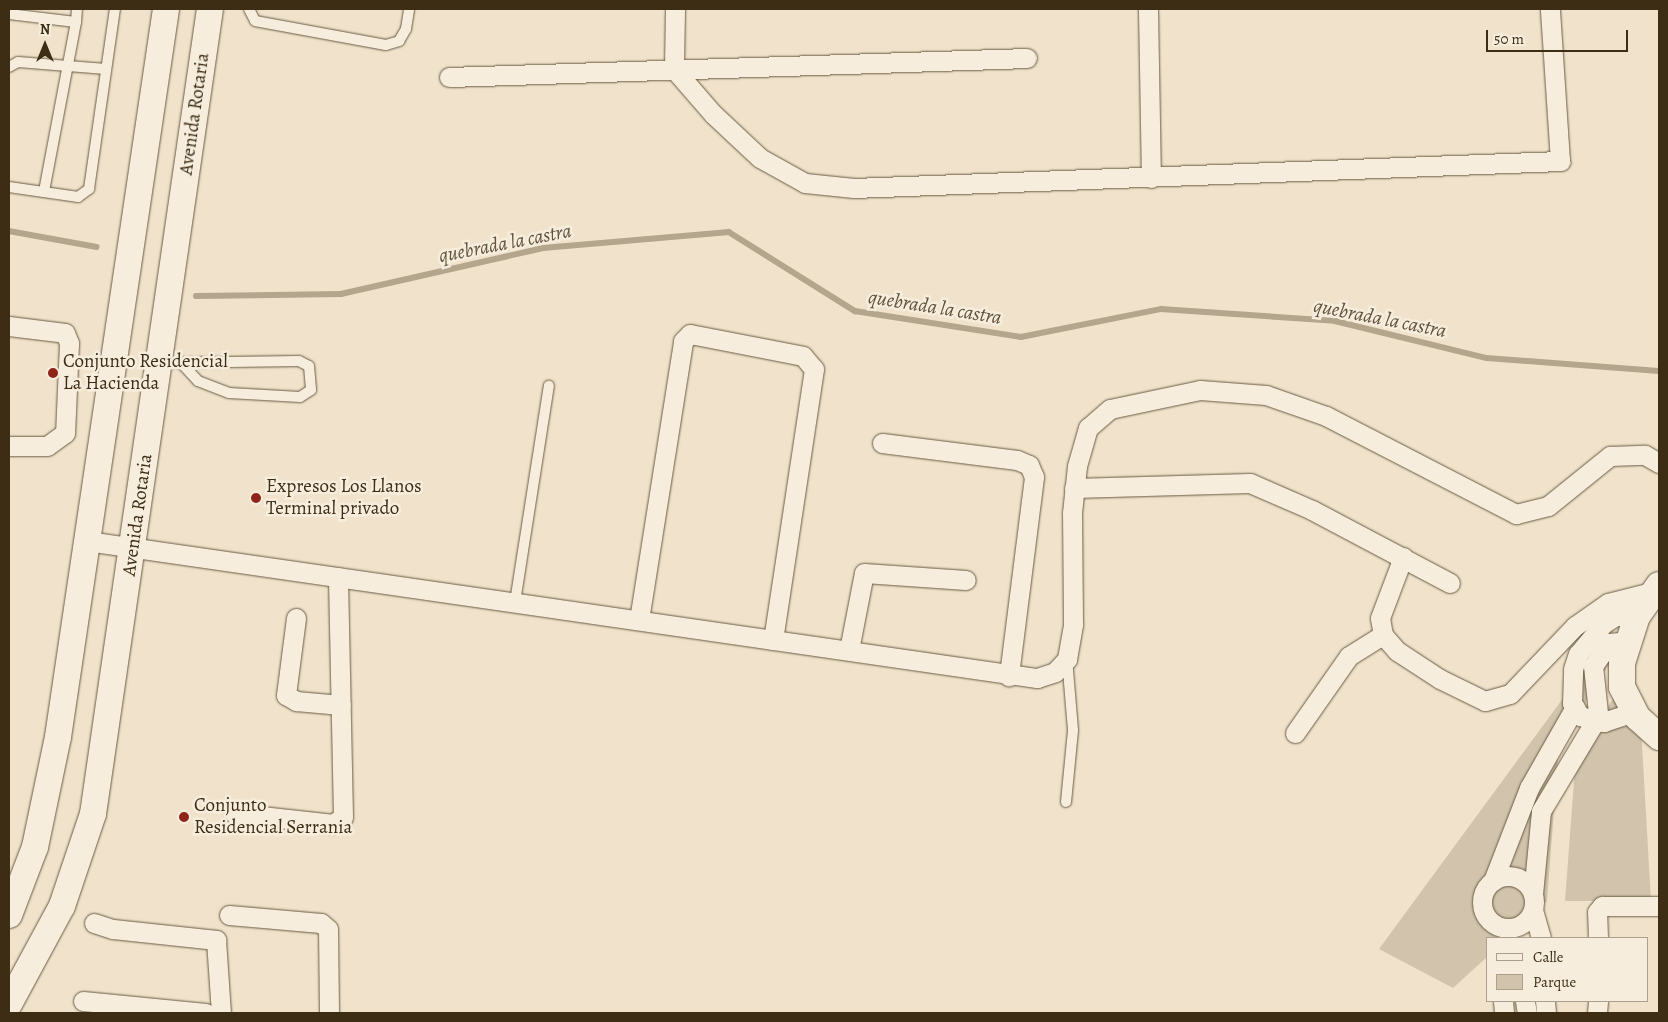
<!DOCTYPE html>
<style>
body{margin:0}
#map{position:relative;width:1668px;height:1022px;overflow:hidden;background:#f1e3cb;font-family:Alegreya,serif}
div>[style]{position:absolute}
.green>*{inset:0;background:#d2c4ac}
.stream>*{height:5.5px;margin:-2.75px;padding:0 2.75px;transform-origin:2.75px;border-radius:2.75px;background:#b4a58d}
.roads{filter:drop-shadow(0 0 1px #6a5a42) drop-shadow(0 0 1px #6a5a42)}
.lane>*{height:10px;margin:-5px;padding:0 5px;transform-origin:5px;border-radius:5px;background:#f6eddd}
.street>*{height:19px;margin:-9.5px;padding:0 9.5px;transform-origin:9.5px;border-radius:9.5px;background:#f6eddd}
.street>.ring{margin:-9.5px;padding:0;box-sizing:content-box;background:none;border:19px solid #f6eddd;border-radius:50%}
.secondary>*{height:26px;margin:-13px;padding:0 13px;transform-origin:13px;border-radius:13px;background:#f6eddd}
.dots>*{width:14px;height:14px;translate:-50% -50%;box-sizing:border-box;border:2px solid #f6eddd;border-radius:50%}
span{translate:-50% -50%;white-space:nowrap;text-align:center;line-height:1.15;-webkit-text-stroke:5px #f6eddd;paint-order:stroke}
.street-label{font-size:19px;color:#3d2d15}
.poi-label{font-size:19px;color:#3d2d15}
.left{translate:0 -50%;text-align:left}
.water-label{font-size:20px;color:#615139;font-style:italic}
.frame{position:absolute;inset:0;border:10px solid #3d2d15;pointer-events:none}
.legend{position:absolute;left:1486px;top:937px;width:162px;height:65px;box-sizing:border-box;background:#f6eddd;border:1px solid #aca08d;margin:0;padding:6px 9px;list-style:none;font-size:15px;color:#3d2d15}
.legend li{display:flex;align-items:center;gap:10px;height:25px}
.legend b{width:25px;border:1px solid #aca08d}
.north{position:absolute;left:20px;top:20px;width:50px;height:50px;-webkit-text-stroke:4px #f6eddd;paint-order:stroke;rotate:0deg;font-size:14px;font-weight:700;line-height:20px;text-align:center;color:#3d2d15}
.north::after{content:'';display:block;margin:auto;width:18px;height:22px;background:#3d2d15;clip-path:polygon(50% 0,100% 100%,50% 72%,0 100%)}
.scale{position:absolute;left:1486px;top:30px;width:142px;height:22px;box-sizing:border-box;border:2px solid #3d2d15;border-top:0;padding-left:6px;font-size:15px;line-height:18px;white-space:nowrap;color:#3d2d15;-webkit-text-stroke:4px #f6eddd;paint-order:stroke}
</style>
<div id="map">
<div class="green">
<div style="clip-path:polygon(1605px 641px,1609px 664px,1559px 746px,1547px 901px,1507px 938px,1487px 938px,1487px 957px,1453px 988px,1379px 949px)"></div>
<div style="clip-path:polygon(1619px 690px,1641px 727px,1651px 901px,1565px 901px,1576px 754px)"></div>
</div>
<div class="stream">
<div style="left:9px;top:231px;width:89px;rotate:10.3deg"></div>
<div style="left:196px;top:296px;width:145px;rotate:-0.8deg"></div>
<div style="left:341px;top:294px;width:207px;rotate:-12.8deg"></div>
<div style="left:543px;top:248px;width:187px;rotate:-4.9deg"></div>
<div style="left:729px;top:232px;width:149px;rotate:32.1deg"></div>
<div style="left:855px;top:311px;width:168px;rotate:8.9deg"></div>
<div style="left:1021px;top:337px;width:143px;rotate:-11.3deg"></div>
<div style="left:1161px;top:309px;width:174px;rotate:3.9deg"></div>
<div style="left:1335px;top:321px;width:156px;rotate:13.7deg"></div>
<div style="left:1487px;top:358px;width:172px;rotate:4.3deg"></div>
</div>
<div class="roads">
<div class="lane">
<div style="left:249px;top:9px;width:13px;rotate:63deg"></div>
<div style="left:255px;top:21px;width:133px;rotate:10.4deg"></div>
<div style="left:386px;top:45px;width:14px;rotate:-17deg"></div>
<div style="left:399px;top:41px;width:14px;rotate:-60deg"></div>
<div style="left:406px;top:29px;width:20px;rotate:-81deg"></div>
<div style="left:9px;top:14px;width:67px;rotate:6.8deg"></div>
<div style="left:76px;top:22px;width:173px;rotate:100.7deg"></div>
<div style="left:76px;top:22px;width:13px;rotate:-86deg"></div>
<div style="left:9px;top:67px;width:10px;rotate:-29deg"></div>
<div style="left:18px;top:62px;width:88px;rotate:4.5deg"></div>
<div style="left:9px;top:187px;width:70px;rotate:8.2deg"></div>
<div style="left:78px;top:197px;width:14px;rotate:-36deg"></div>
<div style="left:89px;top:189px;width:182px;rotate:-81.8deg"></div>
<div style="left:160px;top:363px;width:139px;rotate:-0.8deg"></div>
<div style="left:299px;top:361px;width:11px;rotate:27deg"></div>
<div style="left:309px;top:366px;width:24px;rotate:85deg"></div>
<div style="left:311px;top:390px;width:13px;rotate:148deg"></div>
<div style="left:300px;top:397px;width:71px;rotate:-176.8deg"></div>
<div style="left:229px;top:393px;width:33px;rotate:-159deg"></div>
<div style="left:198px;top:381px;width:22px;rotate:-133deg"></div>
<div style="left:515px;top:602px;width:219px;rotate:-81.1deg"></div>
<div style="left:1066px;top:802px;width:72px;rotate:-84.4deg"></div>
<div style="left:1073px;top:730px;width:71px;rotate:-94.8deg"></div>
</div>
<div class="street">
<div style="left:675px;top:9px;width:60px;rotate:91deg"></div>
<div style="left:674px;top:69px;width:60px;rotate:49.1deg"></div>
<div style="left:713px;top:114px;width:64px;rotate:43.1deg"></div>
<div style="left:760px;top:158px;width:51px;rotate:29.1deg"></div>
<div style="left:805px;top:183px;width:49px;rotate:5.8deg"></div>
<div style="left:854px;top:188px;width:707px;rotate:-2.19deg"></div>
<div style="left:1560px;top:161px;width:152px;rotate:-93.8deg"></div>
<div style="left:1148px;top:9px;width:169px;rotate:89deg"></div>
<div style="left:449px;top:77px;width:578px;rotate:-1.88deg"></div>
<div style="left:9px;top:326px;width:56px;rotate:7.1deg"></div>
<div style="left:65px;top:333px;width:11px;rotate:68deg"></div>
<div style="left:69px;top:343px;width:90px;rotate:92.5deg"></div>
<div style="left:65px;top:433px;width:22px;rotate:144deg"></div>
<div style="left:47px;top:446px;width:38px;rotate:180deg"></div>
<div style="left:882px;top:443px;width:136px;rotate:7.2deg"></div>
<div style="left:1017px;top:460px;width:13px;rotate:23deg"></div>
<div style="left:1029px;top:465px;width:13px;rotate:67deg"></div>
<div style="left:1034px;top:477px;width:201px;rotate:97.2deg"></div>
<div style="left:1074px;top:488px;width:176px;rotate:-1.6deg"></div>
<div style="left:1250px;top:483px;width:68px;rotate:23.5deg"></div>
<div style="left:1312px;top:510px;width:156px;rotate:27.9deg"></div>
<div style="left:87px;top:541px;width:960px;rotate:8.21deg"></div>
<div style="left:1037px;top:678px;width:19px;rotate:-18deg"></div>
<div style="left:1055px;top:672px;width:18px;rotate:-47deg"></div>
<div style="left:1067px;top:659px;width:36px;rotate:-80deg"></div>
<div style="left:1073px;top:624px;width:111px;rotate:-90.5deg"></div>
<div style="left:1072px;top:513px;width:47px;rotate:-83.9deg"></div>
<div style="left:1077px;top:466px;width:40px;rotate:-74deg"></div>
<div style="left:1088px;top:428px;width:29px;rotate:-41deg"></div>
<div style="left:1110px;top:409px;width:92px;rotate:-11.9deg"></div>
<div style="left:1200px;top:390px;width:66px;rotate:4.3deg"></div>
<div style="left:1266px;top:395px;width:64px;rotate:19.3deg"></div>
<div style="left:1326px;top:416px;width:214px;rotate:27.3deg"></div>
<div style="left:1516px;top:514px;width:33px;rotate:-14deg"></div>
<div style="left:1548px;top:506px;width:80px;rotate:-38.9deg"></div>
<div style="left:1610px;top:456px;width:35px;rotate:-2deg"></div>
<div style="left:1645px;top:455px;width:16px;rotate:30deg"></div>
<div style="left:1403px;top:557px;width:65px;rotate:110.7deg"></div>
<div style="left:1380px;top:618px;width:17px;rotate:80deg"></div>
<div style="left:1383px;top:635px;width:21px;rotate:49deg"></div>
<div style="left:1397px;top:651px;width:51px;rotate:33.1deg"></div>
<div style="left:1440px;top:679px;width:50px;rotate:26.1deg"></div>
<div style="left:1485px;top:701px;width:26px;rotate:-16deg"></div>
<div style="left:1510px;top:694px;width:94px;rotate:-46.3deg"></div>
<div style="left:1575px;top:626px;width:40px;rotate:-34.9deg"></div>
<div style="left:1608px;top:603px;width:49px;rotate:-14.3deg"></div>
<div style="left:296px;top:618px;width:78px;rotate:97.4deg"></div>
<div style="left:286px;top:695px;width:12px;rotate:31deg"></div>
<div style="left:296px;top:701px;width:45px;rotate:5.1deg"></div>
<div style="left:639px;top:620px;width:282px;rotate:-81deg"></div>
<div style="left:683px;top:341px;width:10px;rotate:-45deg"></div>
<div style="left:690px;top:334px;width:115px;rotate:11deg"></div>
<div style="left:803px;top:356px;width:17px;rotate:50deg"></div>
<div style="left:814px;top:369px;width:274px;rotate:98.6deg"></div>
<div style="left:849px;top:650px;width:78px;rotate:-79deg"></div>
<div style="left:864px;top:573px;width:102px;rotate:3.9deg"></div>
<div style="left:1634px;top:712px;width:32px;rotate:162deg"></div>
<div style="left:1604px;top:722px;width:25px;rotate:-166deg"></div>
<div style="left:1580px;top:716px;width:15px;rotate:-122deg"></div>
<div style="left:1572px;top:703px;width:34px;rotate:-88deg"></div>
<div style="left:1573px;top:669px;width:16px;rotate:-72deg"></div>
<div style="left:1578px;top:654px;width:39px;rotate:-50deg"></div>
<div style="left:1603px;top:624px;width:15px;rotate:-32deg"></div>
<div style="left:1616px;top:616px;width:21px"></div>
<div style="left:1599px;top:722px;width:56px;rotate:-96.1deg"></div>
<div style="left:1593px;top:666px;width:28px;rotate:-55deg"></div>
<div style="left:1609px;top:643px;width:18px;rotate:-6deg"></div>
<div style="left:1295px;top:733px;width:94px;rotate:-55deg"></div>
<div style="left:1349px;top:656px;width:40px;rotate:-32deg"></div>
<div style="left:234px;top:813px;width:100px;rotate:6.3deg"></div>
<div style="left:333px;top:824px;width:12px;rotate:-35deg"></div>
<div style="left:343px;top:817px;width:240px;rotate:-91.2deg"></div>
<div class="ring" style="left:1482px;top:876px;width:33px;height:33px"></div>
<div style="left:1493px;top:881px;width:100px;rotate:-68.8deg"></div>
<div style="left:1529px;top:788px;width:93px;rotate:-60.4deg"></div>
<div style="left:1533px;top:894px;width:83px;rotate:-84.5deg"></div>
<div style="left:1541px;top:811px;width:105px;rotate:-59deg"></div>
<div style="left:1533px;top:910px;width:29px;rotate:74deg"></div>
<div style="left:229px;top:915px;width:92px;rotate:5deg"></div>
<div style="left:321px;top:923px;width:9px;rotate:41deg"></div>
<div style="left:328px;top:929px;width:84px;rotate:89.3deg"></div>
<div style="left:94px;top:923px;width:20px;rotate:18deg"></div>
<div style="left:113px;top:929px;width:104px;rotate:6.1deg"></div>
<div style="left:216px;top:940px;width:73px;rotate:86.1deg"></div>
<div style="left:1598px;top:938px;width:26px;rotate:-92deg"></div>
<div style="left:1597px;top:912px;width:8px;rotate:-50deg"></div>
<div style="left:1602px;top:906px;width:57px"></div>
<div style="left:83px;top:1001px;width:123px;rotate:5.6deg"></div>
<div style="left:1503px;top:1001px;width:12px;rotate:85deg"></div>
<div style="left:1525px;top:1001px;width:12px;rotate:81deg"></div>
<div style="left:1545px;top:1001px;width:12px;rotate:85deg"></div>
<div style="left:1597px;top:1013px;width:12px;rotate:-85deg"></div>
</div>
<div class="secondary">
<div style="left:1659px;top:585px;width:38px;rotate:125deg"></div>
<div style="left:1637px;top:616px;width:49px;rotate:107.7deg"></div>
<div style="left:1622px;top:663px;width:24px;rotate:90deg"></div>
<div style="left:1622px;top:687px;width:34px;rotate:63deg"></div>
<div style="left:1637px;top:717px;width:30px;rotate:42deg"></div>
<div style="left:9px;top:915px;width:73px;rotate:-69.1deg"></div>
<div style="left:35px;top:847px;width:112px;rotate:-78.2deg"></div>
<div style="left:58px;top:737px;width:736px;rotate:-81.56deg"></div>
<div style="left:9px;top:1004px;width:111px;rotate:-61.6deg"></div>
<div style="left:62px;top:906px;width:97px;rotate:-71.4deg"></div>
<div style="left:93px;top:814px;width:813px;rotate:-81.73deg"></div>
</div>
</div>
<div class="dots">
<div style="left:53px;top:373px;background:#8f2418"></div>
<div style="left:256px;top:498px;background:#8f2418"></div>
<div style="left:184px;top:817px;background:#8f2418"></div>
</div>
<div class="street-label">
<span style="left:195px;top:114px;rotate:-82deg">Avenida Rotaria</span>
<span style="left:138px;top:515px;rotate:-82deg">Avenida Rotaria</span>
</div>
<div class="poi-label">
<span class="left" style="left:63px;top:373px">Conjunto Residencial<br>La Hacienda</span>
<span class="left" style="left:266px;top:498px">Expresos Los Llanos<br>Terminal privado</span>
<span class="left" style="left:194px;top:817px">Conjunto<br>Residencial Serrania</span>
</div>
<div class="water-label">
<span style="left:505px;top:243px;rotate:-11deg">quebrada la castra</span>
<span style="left:935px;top:307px;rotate:9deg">quebrada la castra</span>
<span style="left:1380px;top:318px;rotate:11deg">quebrada la castra</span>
</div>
<div class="frame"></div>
<ul class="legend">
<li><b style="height:6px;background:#f6eddd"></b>Calle</li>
<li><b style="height:14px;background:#d2c4ac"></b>Parque</li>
</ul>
<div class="north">N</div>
<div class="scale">50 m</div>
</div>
